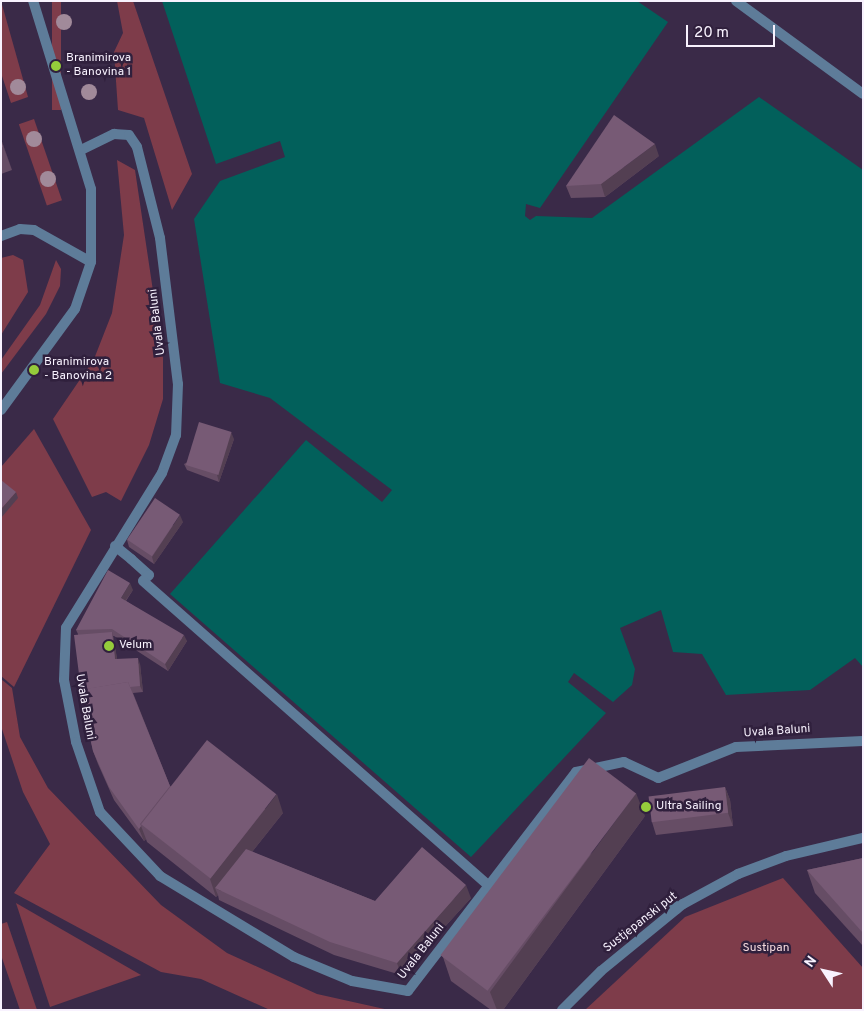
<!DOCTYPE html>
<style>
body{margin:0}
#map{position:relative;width:864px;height:1011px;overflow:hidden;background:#3a2a48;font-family:Overpass,sans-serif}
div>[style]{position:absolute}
.green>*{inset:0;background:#7e3c4a;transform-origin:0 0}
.water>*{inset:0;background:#02605b}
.lane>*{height:10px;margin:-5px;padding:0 5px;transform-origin:5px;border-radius:5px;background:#5e7c99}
.street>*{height:10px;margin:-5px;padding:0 5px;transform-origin:5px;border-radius:5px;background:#5e7c99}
.trees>*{width:16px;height:16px;margin:-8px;border-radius:50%;background:#a18a9a}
.wall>*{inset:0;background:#664d65}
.shaded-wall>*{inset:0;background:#533f52}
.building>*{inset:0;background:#775a75;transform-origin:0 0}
.dots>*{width:14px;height:14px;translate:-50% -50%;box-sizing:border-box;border:2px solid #30203d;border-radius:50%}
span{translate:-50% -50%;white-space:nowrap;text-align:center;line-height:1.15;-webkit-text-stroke:5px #30203d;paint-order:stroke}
.poi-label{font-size:12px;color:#f8f2fe}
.left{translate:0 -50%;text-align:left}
.street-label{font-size:12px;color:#f8f2fe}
.park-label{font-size:12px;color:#f5d9dd}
.frame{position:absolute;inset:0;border:2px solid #f8f2fe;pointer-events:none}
.north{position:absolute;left:799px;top:946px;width:50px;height:50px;-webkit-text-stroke:4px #30203d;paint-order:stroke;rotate:305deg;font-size:14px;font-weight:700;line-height:20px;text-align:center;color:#f8f2fe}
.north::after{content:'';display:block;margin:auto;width:18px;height:22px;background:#f8f2fe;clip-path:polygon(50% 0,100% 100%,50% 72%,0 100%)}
.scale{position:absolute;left:686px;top:25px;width:89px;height:22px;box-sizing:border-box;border:2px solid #f8f2fe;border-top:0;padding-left:6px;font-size:15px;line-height:18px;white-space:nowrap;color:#f8f2fe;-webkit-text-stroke:4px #30203d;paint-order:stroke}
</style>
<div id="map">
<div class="green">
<div style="clip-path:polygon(1px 1px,28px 97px,11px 103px,1px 73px)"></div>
<div style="left:52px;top:1px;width:9px;height:109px"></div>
<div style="clip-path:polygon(117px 1px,133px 1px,192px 174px,172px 210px,144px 118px,118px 110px,114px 52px,123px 33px)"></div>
<div style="left:34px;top:119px;width:86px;height:16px;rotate:71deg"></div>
<div style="clip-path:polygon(117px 160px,135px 170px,163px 358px,163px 399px,149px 445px,121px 501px,106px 492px,92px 497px,53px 419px,94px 359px,112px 313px,124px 235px)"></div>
<div style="clip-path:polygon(13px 255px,23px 260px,28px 292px,1px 335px,1px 258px)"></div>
<div style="clip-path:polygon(56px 260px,61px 269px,60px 286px,46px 314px,1px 374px,1px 360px,40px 305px)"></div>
<div style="clip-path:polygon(34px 429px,91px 530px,14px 687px,1px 676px,1px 467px)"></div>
<div style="clip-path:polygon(1px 679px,12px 688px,20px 737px,48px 788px,161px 905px,227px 953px,317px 994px,389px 1010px,270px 1010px,201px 979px,161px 972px,14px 893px,50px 844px,23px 792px,1px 726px)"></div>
<div style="clip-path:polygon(783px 878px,863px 968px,863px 1010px,585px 1010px,685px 917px)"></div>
<div style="clip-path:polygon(16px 903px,141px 975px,50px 1007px)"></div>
<div style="clip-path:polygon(7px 922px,37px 1010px,20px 1010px,1px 955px,1px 924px)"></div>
</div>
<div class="water">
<div style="clip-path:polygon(162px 1px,637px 1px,668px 22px,540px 208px,526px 204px,525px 216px,530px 220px,536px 216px,592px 218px,759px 97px,863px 170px,863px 667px,855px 658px,810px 690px,726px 695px,702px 654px,673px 652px,661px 610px,620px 628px,635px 669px,632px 685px,613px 702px,574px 673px,568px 682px,606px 713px,471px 857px,170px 594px,306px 440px,382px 502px,392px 490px,270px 398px,220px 383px,194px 219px,220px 181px,285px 157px,280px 141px,216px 164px)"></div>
</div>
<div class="lane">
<div style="left:736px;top:1px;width:157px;rotate:36.2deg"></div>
<div style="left:1px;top:236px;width:20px;rotate:-20deg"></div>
<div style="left:20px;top:229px;width:14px;rotate:4deg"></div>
<div style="left:34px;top:230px;width:65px;rotate:29.3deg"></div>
<div style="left:115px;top:546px;width:21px;rotate:39deg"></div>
<div style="left:670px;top:899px;width:12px;rotate:55deg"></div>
</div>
<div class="street">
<div style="left:81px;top:150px;width:37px;rotate:-26deg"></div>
<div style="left:114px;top:134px;width:15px;rotate:4deg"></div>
<div style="left:129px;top:135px;width:14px;rotate:56deg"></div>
<div style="left:137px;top:147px;width:94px;rotate:75.8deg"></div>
<div style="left:160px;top:238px;width:147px;rotate:83deg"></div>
<div style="left:178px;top:384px;width:51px;rotate:92.2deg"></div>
<div style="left:176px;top:435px;width:40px;rotate:110.2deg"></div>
<div style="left:162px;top:473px;width:182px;rotate:121.8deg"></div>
<div style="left:66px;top:628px;width:52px;rotate:92.2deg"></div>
<div style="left:64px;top:680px;width:63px;rotate:79deg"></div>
<div style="left:76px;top:742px;width:74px;rotate:71.1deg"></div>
<div style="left:100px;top:812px;width:88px;rotate:46.8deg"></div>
<div style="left:160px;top:876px;width:157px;rotate:31.2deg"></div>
<div style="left:294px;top:957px;width:63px;rotate:22.5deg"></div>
<div style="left:352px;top:981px;width:57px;rotate:10.1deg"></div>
<div style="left:408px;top:991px;width:276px;rotate:-52.5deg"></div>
<div style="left:576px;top:772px;width:49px;rotate:-11.8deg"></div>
<div style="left:624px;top:762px;width:38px;rotate:25deg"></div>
<div style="left:658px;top:778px;width:84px;rotate:-21.7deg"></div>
<div style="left:736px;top:747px;width:127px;rotate:-2.7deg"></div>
<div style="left:1px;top:410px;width:125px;rotate:-53.8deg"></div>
<div style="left:75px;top:309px;width:50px;rotate:-71.2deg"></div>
<div style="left:91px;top:262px;width:73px;rotate:-90deg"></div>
<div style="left:91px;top:189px;width:197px;rotate:-107.1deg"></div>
<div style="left:131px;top:559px;width:24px;rotate:42deg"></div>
<div style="left:149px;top:575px;width:8px;rotate:135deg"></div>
<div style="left:143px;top:581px;width:461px;rotate:41.4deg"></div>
<div style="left:562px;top:1010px;width:55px;rotate:-45deg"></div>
<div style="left:601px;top:971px;width:106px;rotate:-39.3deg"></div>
<div style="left:683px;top:904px;width:63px;rotate:-28.6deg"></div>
<div style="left:738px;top:874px;width:51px;rotate:-20.6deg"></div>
<div style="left:786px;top:856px;width:79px;rotate:-13.2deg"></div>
</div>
<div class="trees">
<div style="left:64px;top:22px"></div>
<div style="left:18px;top:87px"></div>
<div style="left:89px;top:92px"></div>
<div style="left:34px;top:139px"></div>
<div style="left:48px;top:179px"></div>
</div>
<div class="wall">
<div style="clip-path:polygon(1px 139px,12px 170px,1px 174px)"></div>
<div style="clip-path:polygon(659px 156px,605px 197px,571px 198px,566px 186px)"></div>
<div style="clip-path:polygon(234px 439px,219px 482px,187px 470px,184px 464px)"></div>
<div style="clip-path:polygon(183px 522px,154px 564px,129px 547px,127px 540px)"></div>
<div style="clip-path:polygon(133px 590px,126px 601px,187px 641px,168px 671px,114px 636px,113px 636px,117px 659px,140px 664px,143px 692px,133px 693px,170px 786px,283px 813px,252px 852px,375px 901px,471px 898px,401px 975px,334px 955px,219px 900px,218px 895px,216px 897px,147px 842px,146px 839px,144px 841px,114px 800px,98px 764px,93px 751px,81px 690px,78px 634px,76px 630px)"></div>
<div style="clip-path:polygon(725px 787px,730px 800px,733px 826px,656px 835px,652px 822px)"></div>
<div style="clip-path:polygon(645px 816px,503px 1010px,491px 1010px,451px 981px,443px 957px)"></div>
<div style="clip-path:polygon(863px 858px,863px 946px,815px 893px,807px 870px)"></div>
</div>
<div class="shaded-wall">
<div style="clip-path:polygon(1px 139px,12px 170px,1px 140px)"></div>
<div style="clip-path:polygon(655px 144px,659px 156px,605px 197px,601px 184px)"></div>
<div style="clip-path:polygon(231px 432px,234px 439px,219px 482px,217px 475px)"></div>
<div style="clip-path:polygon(16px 492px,18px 498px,1px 518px,1px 509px)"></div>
<div style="clip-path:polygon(180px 515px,183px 522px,154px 564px,152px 557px)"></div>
<div style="clip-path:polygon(130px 583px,133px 590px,123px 604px,121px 598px)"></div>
<div style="clip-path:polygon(112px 632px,114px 639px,118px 665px,115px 659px)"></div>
<div style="clip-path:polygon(184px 635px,187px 641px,168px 671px,165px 664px)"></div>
<div style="clip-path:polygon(138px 658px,140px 664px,143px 692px,140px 686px)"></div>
<div style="clip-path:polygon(725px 787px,730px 800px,733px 826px,728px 813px)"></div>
<div style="clip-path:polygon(636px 793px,645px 816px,503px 1010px,497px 1010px,490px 992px)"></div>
<div style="clip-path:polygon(277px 794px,283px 813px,221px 891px,215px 888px,218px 895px,216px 897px,210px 879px)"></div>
<div style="clip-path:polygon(141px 826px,146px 839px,144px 841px,139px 829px)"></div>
<div style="clip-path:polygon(466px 885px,471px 898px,401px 975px,397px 963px)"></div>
</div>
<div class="building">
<div style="clip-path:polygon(614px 115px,655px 144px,601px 184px,566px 186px)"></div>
<div style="clip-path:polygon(1px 140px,3px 147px,1px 148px)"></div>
<div style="left:199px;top:422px;width:34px;height:45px;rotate:17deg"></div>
<div style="clip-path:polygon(1px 480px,16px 492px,1px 509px)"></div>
<div style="left:155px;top:498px;width:30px;height:50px;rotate:34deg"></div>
<div style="clip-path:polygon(108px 570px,130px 583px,121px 598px,184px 635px,165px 664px,112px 629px,76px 630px)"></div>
<div style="clip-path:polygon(112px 632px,115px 659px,138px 658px,140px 686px,130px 687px,128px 682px,81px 690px,74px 635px)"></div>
<div style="clip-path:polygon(128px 682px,170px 786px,140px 824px,141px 826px,139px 829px,109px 787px,93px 751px,79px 690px)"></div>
<div style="left:207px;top:740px;width:88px;height:107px;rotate:38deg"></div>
<div style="left:589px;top:758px;width:59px;height:247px;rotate:37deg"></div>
<div style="left:725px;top:787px;width:26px;height:77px;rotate:83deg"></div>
<div style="clip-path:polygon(422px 847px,466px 885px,397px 963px,330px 942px,215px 888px,246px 849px,375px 901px)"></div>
<div style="clip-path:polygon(863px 858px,863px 933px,807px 870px)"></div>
</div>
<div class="dots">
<div style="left:56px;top:66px;background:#95cc3b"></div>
<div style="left:34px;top:370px;background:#95cc3b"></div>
<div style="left:109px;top:646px;background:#95cc3b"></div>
<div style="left:646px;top:807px;background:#95cc3b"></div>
</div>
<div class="poi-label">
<span class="left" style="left:66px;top:66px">Branimirova<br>- Banovina 1</span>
<span class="left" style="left:44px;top:370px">Branimirova<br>- Banovina 2</span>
<span class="left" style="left:119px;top:646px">Velum</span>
<span class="left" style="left:656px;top:807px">Ultra Sailing</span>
</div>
<div class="street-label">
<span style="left:158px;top:322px;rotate:-97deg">Uvala Baluni</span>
<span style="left:84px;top:707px;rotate:80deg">Uvala Baluni</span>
<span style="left:777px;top:732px;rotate:-4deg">Uvala Baluni</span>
<span style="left:641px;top:923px;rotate:-38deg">Sustjepanski put</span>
<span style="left:422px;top:952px;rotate:-52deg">Uvala Baluni</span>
</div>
<div class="park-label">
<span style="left:766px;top:949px">Sustipan</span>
</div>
<div class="frame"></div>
<div class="north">N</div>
<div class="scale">20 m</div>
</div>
